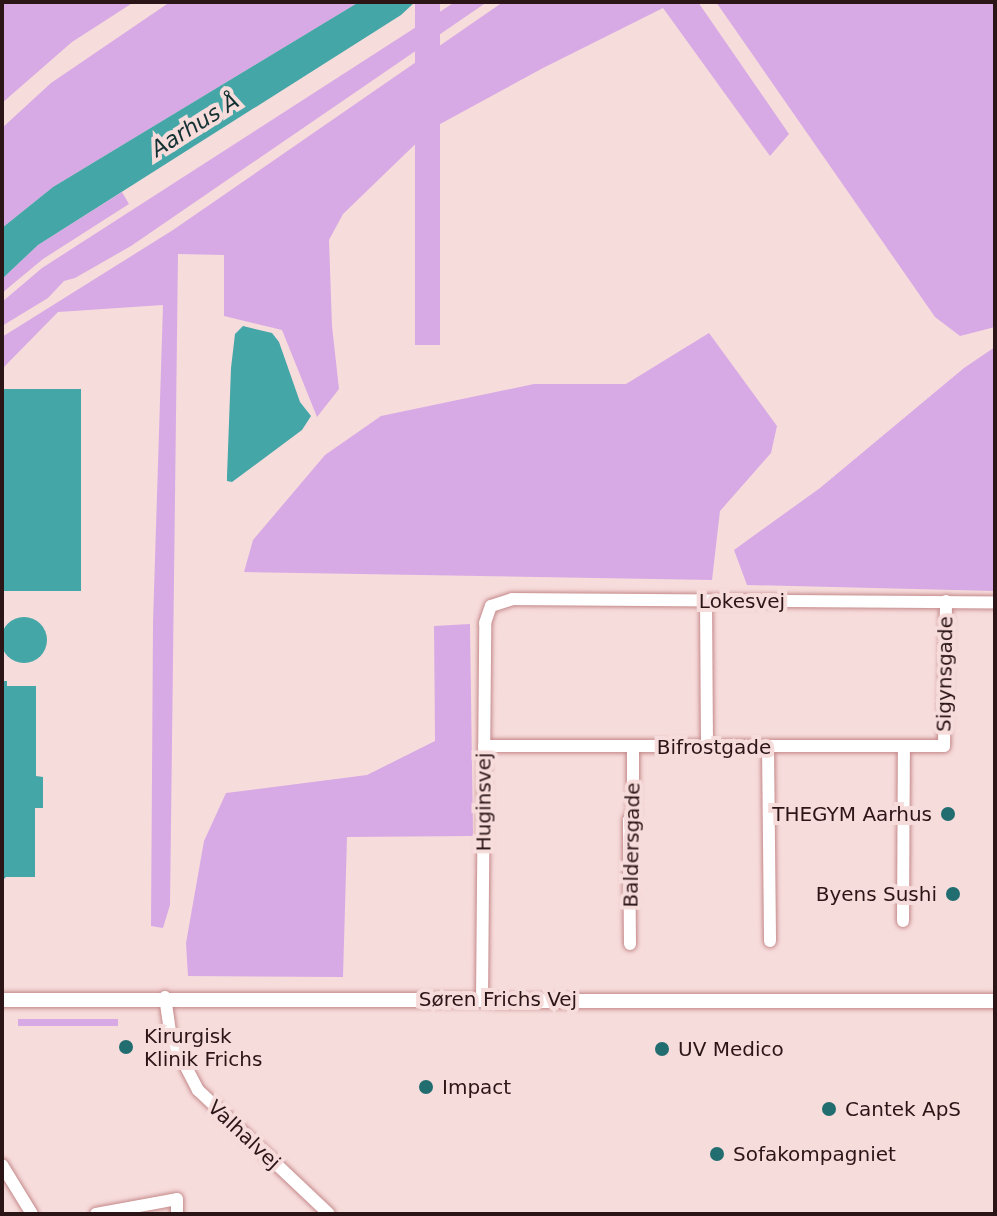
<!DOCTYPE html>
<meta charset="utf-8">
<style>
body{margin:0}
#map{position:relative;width:997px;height:1216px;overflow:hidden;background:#f7dcdc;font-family:"DejaVu Sans",sans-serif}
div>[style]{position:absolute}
.green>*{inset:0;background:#d7aae5;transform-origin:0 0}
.water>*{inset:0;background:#45a6a8;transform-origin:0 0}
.round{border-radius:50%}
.roads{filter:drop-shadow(0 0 2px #c48889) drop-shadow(0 0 2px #c48889)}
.minor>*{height:12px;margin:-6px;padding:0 6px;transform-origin:6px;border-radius:6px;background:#fff}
.tertiary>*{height:14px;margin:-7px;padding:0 7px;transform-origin:7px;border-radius:7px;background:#fff}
.dots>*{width:22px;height:22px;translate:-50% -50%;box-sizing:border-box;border:4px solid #f7dcdc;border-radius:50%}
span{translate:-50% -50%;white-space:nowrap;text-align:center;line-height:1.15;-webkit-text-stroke:8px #f7dcdc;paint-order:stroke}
.street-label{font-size:20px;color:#2c1516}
.poi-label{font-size:20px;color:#2c1516}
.right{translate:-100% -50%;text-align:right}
.left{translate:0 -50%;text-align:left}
.water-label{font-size:22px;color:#143233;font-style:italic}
.frame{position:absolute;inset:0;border:4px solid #2c1516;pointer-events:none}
</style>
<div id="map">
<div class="green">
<div style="clip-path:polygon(2px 2px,134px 2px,72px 42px,2px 103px)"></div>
<div style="clip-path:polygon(170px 2px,359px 2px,53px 187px,2px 228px,2px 128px,51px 83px)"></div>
<div style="left:415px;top:2px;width:25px;height:343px"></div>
<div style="clip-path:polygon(455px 2px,487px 2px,131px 246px,75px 278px,64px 281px,48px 298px,2px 326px,2px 302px,42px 268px)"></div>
<div style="clip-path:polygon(503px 2px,698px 2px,789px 134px,770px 156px,663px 8px,543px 68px,431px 129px,343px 214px,329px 240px,332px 326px,339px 389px,317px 417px,282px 330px,224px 316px,224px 255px,178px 254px,170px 905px,163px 928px,151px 926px,153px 622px,163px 305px,58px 312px,2px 369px,2px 337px,173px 230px)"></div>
<div style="clip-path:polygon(716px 2px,995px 2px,995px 327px,960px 336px,935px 317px)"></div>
<div style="clip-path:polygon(122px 192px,129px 204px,43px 259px,2px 293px,2px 279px,38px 245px)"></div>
<div style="clip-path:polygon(709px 333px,777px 426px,771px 453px,720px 511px,712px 580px,244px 572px,253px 540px,325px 455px,381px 416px,534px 384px,626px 384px)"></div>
<div style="clip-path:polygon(995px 347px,995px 591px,747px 585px,734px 550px,820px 488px,964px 368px)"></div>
<div style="clip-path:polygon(470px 624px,473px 836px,347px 837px,343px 977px,188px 976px,186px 943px,204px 841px,226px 793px,367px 775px,435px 741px,434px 626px)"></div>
<div style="left:118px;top:1019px;width:7px;height:100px;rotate:90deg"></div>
</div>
<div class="water">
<div style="clip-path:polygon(359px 2px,415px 2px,401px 15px,38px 245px,2px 279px,2px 228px,53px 187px)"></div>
<div style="clip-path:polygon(243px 326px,272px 333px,279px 342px,300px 402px,311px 416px,302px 430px,232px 482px,227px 481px,227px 476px,231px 368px,235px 334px)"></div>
<div style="left:2px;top:389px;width:79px;height:202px"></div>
<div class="round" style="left:1px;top:617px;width:46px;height:46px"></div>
<div style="clip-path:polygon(2px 681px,7px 681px,7px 686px,36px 686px,36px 776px,43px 777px,43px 808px,35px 808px,35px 877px,6px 877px,2px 881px)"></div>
</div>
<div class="roads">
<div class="minor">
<div style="left:706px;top:601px;width:146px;rotate:89.6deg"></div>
<div style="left:484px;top:746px;width:460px"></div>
<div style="left:944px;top:746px;width:145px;rotate:-89.2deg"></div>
<div style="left:768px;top:747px;width:194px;rotate:89.4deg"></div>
<div style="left:903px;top:921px;width:175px;rotate:-89.7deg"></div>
<div style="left:630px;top:944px;width:124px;rotate:-90.5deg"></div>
<div style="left:629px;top:820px;width:8px;rotate:-60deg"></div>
<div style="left:633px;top:813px;width:66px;rotate:-90deg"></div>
<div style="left:165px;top:997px;width:41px;rotate:81.7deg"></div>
<div style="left:171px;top:1038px;width:59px;rotate:62.6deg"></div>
<div style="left:198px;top:1090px;width:180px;rotate:43.4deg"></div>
<div style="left:482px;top:999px;width:376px;rotate:-89.5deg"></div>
<div style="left:485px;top:623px;width:18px;rotate:-71deg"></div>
<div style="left:491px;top:606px;width:22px;rotate:-18deg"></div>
<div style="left:512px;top:599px;width:483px;rotate:0.4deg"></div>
<div style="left:2px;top:1165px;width:57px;rotate:58.5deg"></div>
<div style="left:96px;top:1214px;width:82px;rotate:-10.5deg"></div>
<div style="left:177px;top:1199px;width:15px;rotate:90deg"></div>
</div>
<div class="tertiary">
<div style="left:2px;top:1000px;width:993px;rotate:0.06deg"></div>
</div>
</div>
<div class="dots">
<div style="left:948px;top:814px;background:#216d6f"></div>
<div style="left:953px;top:894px;background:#216d6f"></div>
<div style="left:126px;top:1047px;background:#216d6f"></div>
<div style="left:662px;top:1049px;background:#216d6f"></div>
<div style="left:426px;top:1087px;background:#216d6f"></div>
<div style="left:829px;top:1109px;background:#216d6f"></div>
<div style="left:717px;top:1154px;background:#216d6f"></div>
</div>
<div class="street-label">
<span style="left:742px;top:601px">Lokesvej</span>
<span style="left:945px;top:674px;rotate:-89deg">Sigynsgade</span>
<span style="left:714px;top:747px">Bifrostgade</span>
<span style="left:484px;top:802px;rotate:-90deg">Huginsvej</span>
<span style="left:632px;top:845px;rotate:-89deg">Baldersgade</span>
<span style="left:498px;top:999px">Søren Frichs Vej</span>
<span style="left:244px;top:1135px;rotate:43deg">Valhalvej</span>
</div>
<div class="poi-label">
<span class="right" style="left:932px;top:814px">THEGYM Aarhus</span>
<span class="right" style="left:937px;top:894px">Byens Sushi</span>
<span class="left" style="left:144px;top:1048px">Kirurgisk<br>Klinik Frichs</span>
<span class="left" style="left:678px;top:1049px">UV Medico</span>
<span class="left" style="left:442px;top:1087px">Impact</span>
<span class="left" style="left:845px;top:1109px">Cantek ApS</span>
<span class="left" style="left:733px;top:1154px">Sofakompagniet</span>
</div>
<div class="water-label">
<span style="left:195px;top:125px;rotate:-32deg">Aarhus Å</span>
</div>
<div class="frame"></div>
</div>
